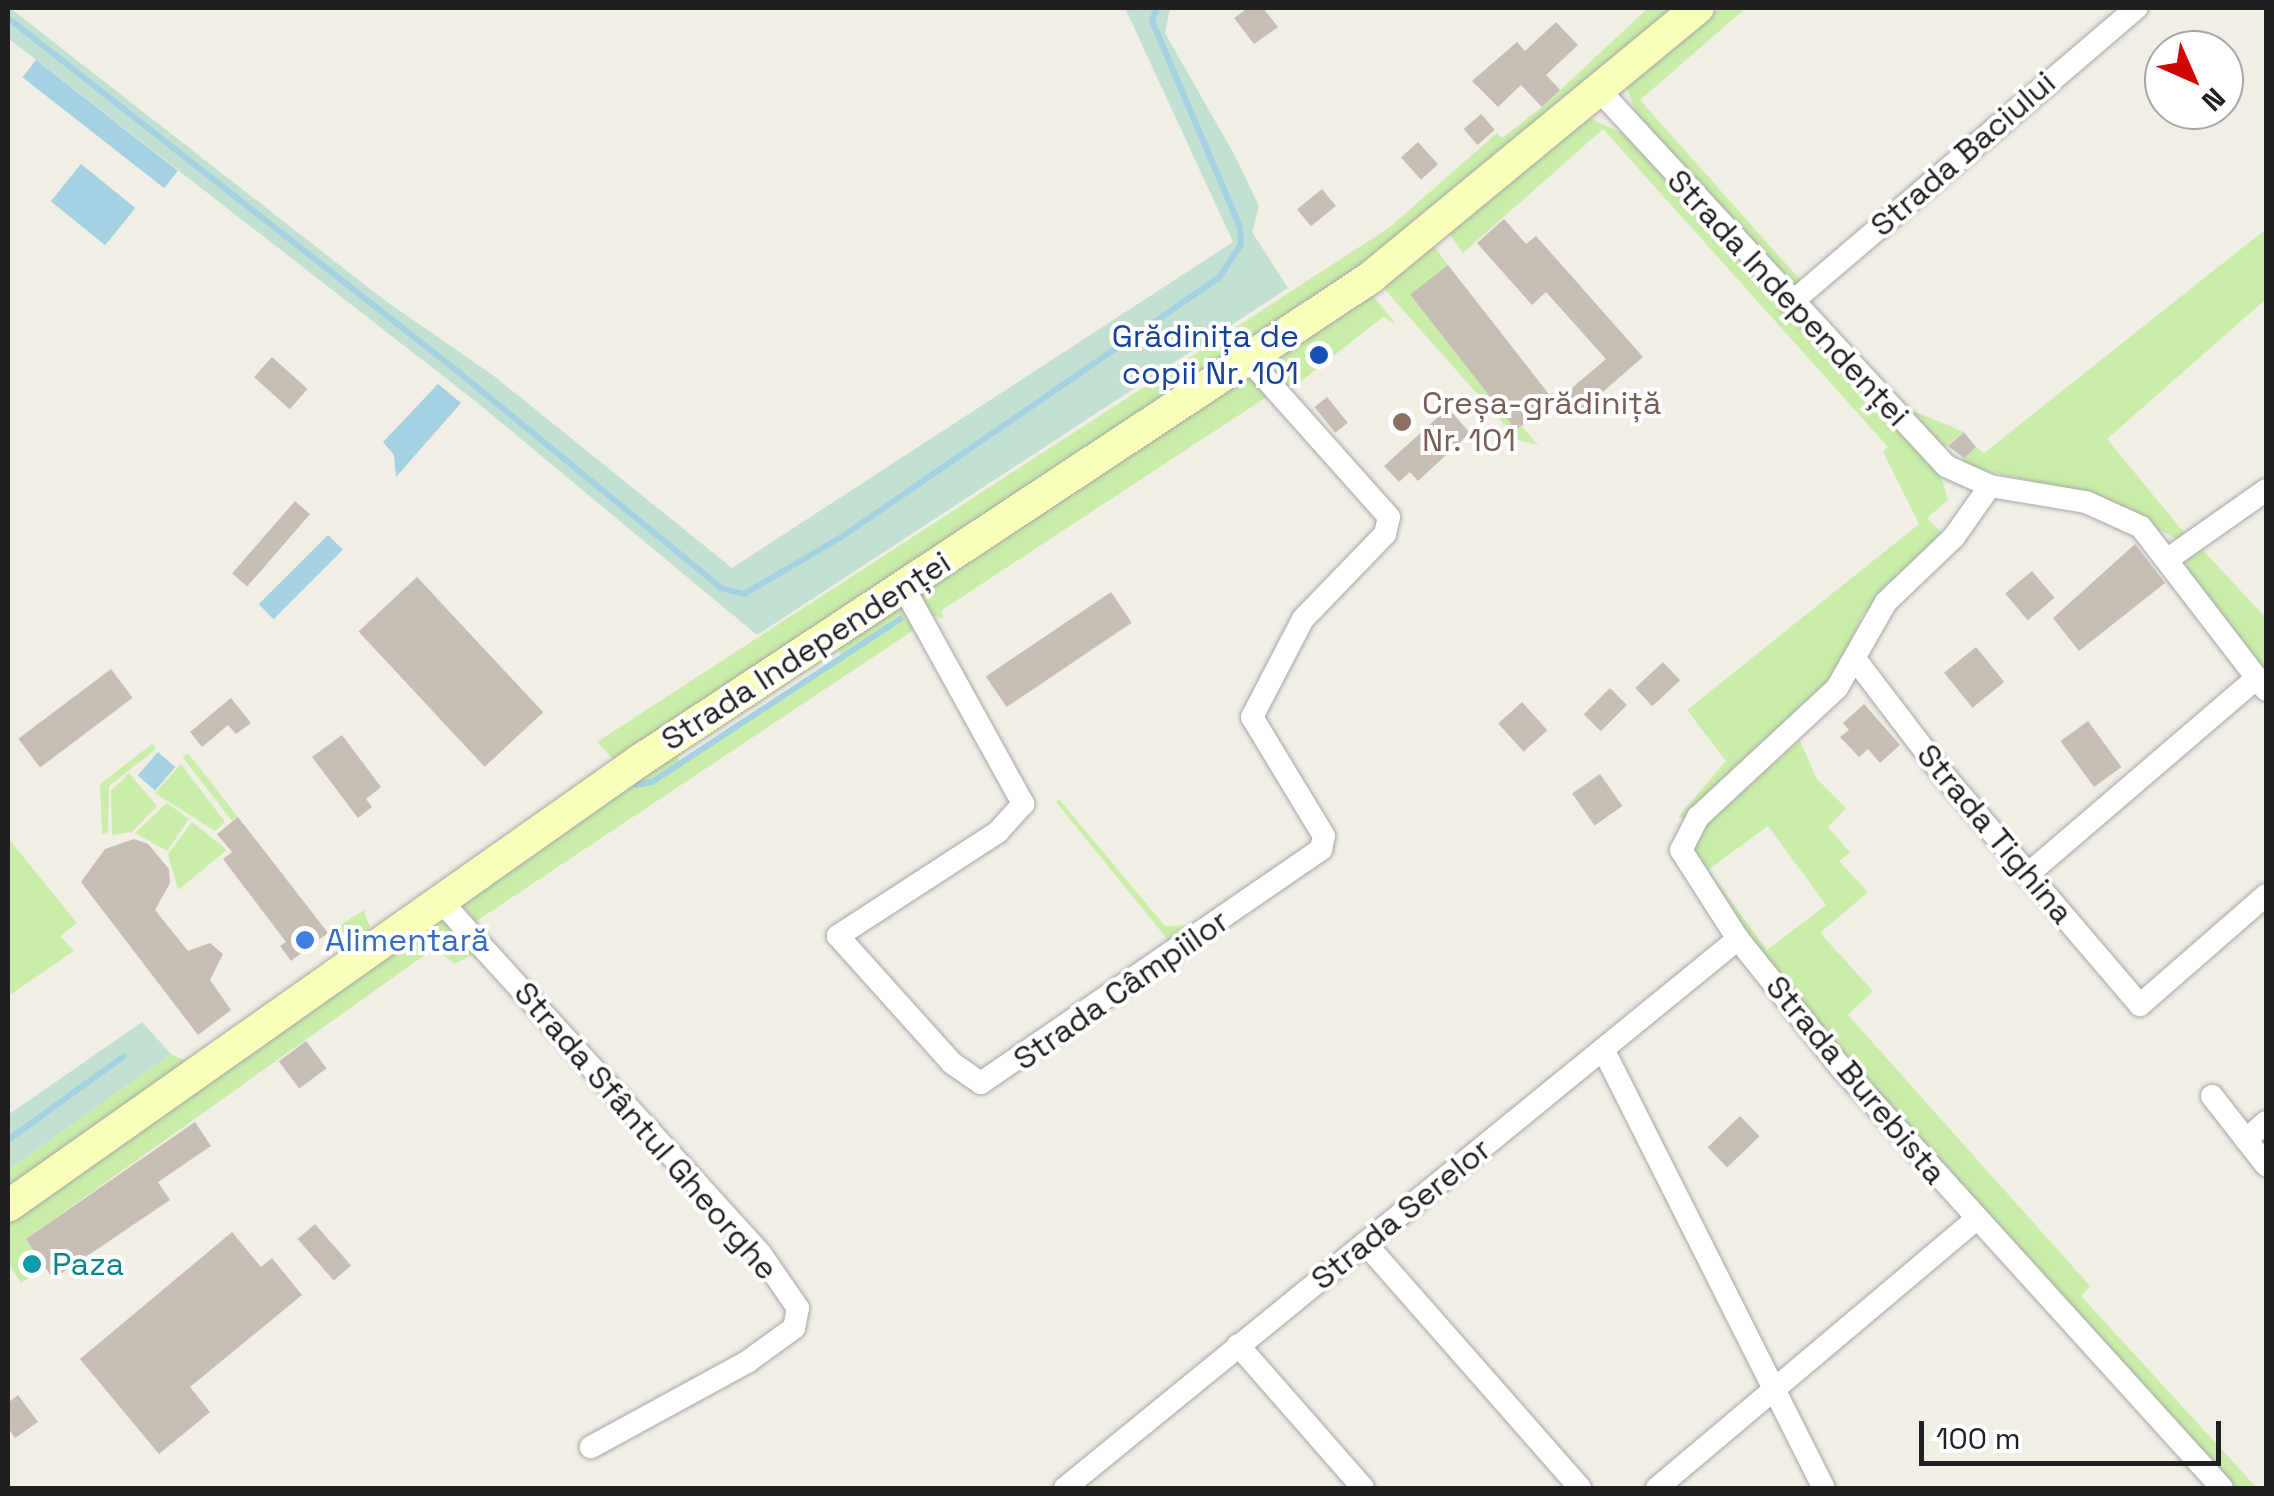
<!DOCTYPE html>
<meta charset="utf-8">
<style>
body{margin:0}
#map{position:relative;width:2274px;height:1496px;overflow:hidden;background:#f1eee6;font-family:"Space Grotesk",sans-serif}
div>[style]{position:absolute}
.grass>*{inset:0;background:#caeea9;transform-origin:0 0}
.wetland>*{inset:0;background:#c2e1d3}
.water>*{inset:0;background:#a4d2e2;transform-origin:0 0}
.stream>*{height:6px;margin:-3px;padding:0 3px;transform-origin:3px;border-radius:3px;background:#a4d2e2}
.building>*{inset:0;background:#c6beb5;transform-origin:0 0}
.roads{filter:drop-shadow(0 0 2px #a7a7a7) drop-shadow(0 0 2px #a7a7a7)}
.street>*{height:22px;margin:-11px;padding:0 11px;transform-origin:11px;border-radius:11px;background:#fff}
.secondary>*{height:32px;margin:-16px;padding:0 16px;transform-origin:16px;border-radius:16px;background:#f9feb8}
.dots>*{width:28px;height:28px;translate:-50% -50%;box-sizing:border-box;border:5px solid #fff;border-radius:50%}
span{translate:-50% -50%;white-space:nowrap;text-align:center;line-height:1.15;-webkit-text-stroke:8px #fff;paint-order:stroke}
.street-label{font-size:32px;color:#202020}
.transit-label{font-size:32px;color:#164399}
.right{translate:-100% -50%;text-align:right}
.education-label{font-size:32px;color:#785e54}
.left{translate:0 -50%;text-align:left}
.shop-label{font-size:32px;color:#366cbe}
.culture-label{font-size:32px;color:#0d838f}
.frame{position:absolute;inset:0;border:10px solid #202020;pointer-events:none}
.north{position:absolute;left:2144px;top:30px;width:100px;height:100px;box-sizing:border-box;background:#fff;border:2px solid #a6a6a6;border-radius:50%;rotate:135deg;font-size:28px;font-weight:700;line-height:40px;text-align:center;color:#202020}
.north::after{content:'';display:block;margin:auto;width:35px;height:45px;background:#d10500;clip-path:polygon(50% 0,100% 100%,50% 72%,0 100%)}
.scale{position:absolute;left:1919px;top:1421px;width:302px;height:45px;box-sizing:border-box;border:5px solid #202020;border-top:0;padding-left:12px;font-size:30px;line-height:35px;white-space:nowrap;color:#202020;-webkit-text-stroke:8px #fff;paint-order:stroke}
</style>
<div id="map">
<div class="grass">
<div style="clip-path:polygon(1648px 8px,1690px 8px,1366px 272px,614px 760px,597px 742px,1390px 227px,1497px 133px,1502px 138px,1542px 107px)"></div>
<div style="clip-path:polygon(1720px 8px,1746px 8px,1640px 100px,1802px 282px,1789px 287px,1638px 121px,1627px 87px)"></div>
<div style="clip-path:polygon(1587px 117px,1624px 134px,1710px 226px,1941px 476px,1948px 500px,1927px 518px,1944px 535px,1862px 615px,1841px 664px,1799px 715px,1685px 818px,1678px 817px,1726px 761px,1687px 710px,1919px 524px,1883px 452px,1888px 447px,1603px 129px,1463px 253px,1448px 232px)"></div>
<div style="clip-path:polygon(2266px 229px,2266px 299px,2107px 439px,2186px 535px,2178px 540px,2105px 498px,1956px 464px,1976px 447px,1984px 453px)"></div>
<div style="clip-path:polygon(1431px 242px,1448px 265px,1412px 296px,1538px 445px,1518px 440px,1379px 283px)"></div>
<div style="clip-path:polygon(1369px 291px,1396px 324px,1383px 317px,1290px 390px,1266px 364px)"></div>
<div style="clip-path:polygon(1248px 376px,1268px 396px,942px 610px,943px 619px,932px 615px,917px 590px)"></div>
<div style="clip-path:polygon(1906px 408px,1964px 432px,1943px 449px)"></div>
<div style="clip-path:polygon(2201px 548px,2266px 618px,2266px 677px,2187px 574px,2187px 558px)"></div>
<div style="clip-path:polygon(898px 603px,914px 630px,475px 922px,458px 898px,671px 748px,682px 764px,844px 659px,835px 643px)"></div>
<div style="clip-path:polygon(evenodd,1800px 741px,1817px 779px,1846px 808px,1828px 827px,1850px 853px,1839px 861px,1868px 892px,1820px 933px,1873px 991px,1848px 1015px,2090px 1286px,2081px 1296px,2257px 1488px,2234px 1488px,1855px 1074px,1692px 864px,1695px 830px,1800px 741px,1768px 826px,1826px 905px,1767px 950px,1708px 870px,1768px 826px)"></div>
<div style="clip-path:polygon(152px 744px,156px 749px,109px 786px,108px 832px,102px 834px,100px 784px)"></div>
<div style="left:188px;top:753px;width:81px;height:7px;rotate:52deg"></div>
<div style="clip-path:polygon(181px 764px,225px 822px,215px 831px,155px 793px)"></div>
<div style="clip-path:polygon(129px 773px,157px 806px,132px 832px,112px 835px,111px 791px)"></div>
<div style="clip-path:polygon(1059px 799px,1165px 926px,1201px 925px,1172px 945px,1056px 802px)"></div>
<div style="clip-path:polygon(167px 803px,189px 819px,167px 851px,135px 833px)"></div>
<div style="clip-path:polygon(192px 822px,227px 850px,178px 890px,168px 854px)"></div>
<div style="clip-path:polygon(8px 838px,77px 923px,60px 936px,74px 951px,8px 996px)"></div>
<div style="clip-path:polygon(364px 910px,370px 928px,341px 950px,328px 933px)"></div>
<div style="clip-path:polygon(440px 913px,476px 953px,454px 964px,436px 947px,26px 1239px,34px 1251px,19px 1261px,30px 1277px,21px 1283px,8px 1263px,8px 1219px)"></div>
<div style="clip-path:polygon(171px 1054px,189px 1063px,8px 1194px,8px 1170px)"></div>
</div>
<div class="wetland">
<div style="clip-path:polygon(10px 8px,383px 299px,494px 376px,732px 568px,1233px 242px,1125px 8px,1170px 8px,1165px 33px,1234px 154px,1259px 206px,1252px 232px,1288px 288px,757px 635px,474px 400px,8px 38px)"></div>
<div style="clip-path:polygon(142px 1022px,171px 1054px,8px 1170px,8px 1115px)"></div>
</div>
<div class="water">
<div style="left:36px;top:60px;width:180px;height:22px;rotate:38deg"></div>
<div style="left:81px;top:164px;width:70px;height:48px;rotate:39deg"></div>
<div style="clip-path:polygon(438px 384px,461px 403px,396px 477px,394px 455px,383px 442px)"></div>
<div style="left:328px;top:535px;width:21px;height:98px;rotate:45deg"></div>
<div style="left:158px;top:752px;width:23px;height:31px;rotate:41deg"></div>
</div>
<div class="stream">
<div style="left:8px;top:18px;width:570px;rotate:38.16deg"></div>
<div style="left:456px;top:370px;width:343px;rotate:39.4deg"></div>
<div style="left:721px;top:588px;width:24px;rotate:15deg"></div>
<div style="left:744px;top:594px;width:111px;rotate:-30.3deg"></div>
<div style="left:840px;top:538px;width:460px;rotate:-34.5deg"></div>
<div style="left:1219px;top:278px;width:40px;rotate:-57.1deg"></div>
<div style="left:1241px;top:244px;width:17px;rotate:-93deg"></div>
<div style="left:1240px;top:227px;width:224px;rotate:-113.1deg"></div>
<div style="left:1152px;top:21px;width:14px;rotate:-69deg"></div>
<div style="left:636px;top:785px;width:16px;rotate:-11deg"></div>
<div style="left:652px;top:782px;width:297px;rotate:-33.3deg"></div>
<div style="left:8px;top:1140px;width:143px;rotate:-35.9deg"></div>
</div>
<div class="building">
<div style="clip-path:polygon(1248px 8px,1263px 8px,1278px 27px,1254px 44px,1234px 18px)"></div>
<div style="clip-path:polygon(1556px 22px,1578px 45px,1546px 75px,1560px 90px,1542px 107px,1521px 85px,1498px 107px,1472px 81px,1517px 42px,1525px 51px)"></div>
<div style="left:1481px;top:114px;width:21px;height:23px;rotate:49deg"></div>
<div style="left:1418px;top:142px;width:30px;height:23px;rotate:48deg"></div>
<div style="left:1322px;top:189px;width:22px;height:32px;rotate:51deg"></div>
<div style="clip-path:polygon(1504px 219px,1526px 244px,1536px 236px,1643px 357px,1575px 416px,1560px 398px,1606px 359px,1546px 292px,1532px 305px,1477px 243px)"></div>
<div style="left:1448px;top:265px;width:172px;height:48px;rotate:52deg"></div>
<div style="left:272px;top:357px;width:48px;height:27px;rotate:42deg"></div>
<div style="left:1327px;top:397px;width:33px;height:16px;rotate:51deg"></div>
<div style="clip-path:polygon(1448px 408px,1470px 433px,1418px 481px,1410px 472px,1399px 482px,1384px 466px)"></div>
<div style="clip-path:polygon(1964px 432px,1976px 447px,1964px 458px,1948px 446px)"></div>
<div style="left:295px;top:501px;width:20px;height:96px;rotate:41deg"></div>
<div style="clip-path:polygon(2135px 544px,2165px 583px,2079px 651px,2053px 618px)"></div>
<div style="left:2032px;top:571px;width:35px;height:35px;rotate:50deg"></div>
<div style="left:417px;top:577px;width:185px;height:80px;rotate:47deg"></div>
<div style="left:1111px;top:592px;width:37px;height:151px;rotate:56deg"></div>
<div style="left:1976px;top:647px;width:45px;height:41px;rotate:51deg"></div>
<div style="left:1663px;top:662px;width:25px;height:38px;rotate:47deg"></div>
<div style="left:111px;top:669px;width:36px;height:116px;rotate:53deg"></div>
<div style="left:1610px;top:688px;width:24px;height:37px;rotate:45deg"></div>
<div style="clip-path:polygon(231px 698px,251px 723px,236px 734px,228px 725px,202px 747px,190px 732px)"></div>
<div style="left:1522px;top:702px;width:38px;height:32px;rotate:48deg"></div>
<div style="clip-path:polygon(1864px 704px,1900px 745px,1880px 763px,1868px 749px,1859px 757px,1840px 737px,1849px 730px,1843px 723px)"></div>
<div style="left:2088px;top:721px;width:57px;height:34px;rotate:54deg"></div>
<div style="clip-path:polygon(342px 735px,381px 787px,366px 799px,372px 807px,358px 818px,312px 757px)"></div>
<div style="left:1600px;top:774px;width:39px;height:34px;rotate:55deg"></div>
<div style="clip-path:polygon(238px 817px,328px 933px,291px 961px,280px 946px,286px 942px,223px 859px,232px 852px,217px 834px)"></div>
<div style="clip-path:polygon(134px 839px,148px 844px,169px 869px,170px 883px,155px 910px,188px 951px,210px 943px,223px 954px,210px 980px,231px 1010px,198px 1035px,81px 882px,105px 849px)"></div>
<div style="left:306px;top:1041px;width:34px;height:34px;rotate:53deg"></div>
<div style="left:1740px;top:1116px;width:28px;height:45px;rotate:46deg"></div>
<div style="clip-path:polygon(195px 1122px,211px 1146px,158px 1182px,170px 1200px,53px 1279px,45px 1267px,30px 1277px,19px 1261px,34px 1251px,26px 1239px)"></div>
<div style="left:315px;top:1224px;width:55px;height:23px;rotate:49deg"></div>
<div style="clip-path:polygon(232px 1232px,261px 1267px,272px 1258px,302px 1295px,190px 1387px,210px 1412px,159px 1454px,80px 1359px)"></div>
<div style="clip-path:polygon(18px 1395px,38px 1422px,15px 1438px,8px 1428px,8px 1403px)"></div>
</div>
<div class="roads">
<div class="street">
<div style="left:1600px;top:91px;width:510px;rotate:47.3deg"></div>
<div style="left:1946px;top:466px;width:48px;rotate:24.4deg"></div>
<div style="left:1990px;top:486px;width:97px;rotate:9.5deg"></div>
<div style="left:2086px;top:502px;width:60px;rotate:24.4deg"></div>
<div style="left:2141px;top:527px;width:205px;rotate:52.5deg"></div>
<div style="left:1791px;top:303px;width:455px;rotate:-40.5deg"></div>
<div style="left:1990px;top:486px;width:62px;rotate:125.2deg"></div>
<div style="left:1954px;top:537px;width:94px;rotate:136.3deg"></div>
<div style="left:1886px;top:602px;width:99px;rotate:119.7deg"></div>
<div style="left:1837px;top:688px;width:190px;rotate:137.1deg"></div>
<div style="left:1698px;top:817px;width:37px;rotate:117deg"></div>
<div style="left:1681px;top:850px;width:106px;rotate:57.4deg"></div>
<div style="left:1738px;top:939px;width:160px;rotate:51.3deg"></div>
<div style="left:1838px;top:1064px;width:572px;rotate:47.83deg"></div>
<div style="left:2168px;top:559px;width:120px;rotate:-35.1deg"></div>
<div style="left:904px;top:588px;width:247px;rotate:61.1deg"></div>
<div style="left:1023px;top:804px;width:38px;rotate:132deg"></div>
<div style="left:998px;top:832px;width:191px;rotate:147deg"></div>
<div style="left:838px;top:936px;width:171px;rotate:48.1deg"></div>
<div style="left:952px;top:1063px;width:35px;rotate:35deg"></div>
<div style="left:981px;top:1083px;width:413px;rotate:-34.5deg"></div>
<div style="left:1321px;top:849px;width:13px;rotate:-77deg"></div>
<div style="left:1324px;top:836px;width:139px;rotate:-121.2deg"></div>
<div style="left:1252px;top:717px;width:110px;rotate:-62.5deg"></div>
<div style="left:1303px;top:619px;width:118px;rotate:-46deg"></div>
<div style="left:1385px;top:534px;width:17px;rotate:-77deg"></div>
<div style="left:1389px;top:517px;width:209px;rotate:-131.7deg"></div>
<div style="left:1855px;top:659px;width:142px;rotate:52.7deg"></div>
<div style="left:1941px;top:772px;width:306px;rotate:49.5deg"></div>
<div style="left:2140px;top:1005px;width:167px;rotate:-41.1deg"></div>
<div style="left:2027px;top:875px;width:303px;rotate:-40.6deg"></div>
<div style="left:439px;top:899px;width:478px;rotate:47.8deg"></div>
<div style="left:760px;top:1253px;width:67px;rotate:55.4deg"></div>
<div style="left:798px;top:1308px;width:20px;rotate:101deg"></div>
<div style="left:794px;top:1328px;width:58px;rotate:144.1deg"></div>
<div style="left:747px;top:1362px;width:178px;rotate:151.4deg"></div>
<div style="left:1604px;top:1051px;width:489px;rotate:63.3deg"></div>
<div style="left:2212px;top:1096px;width:88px;rotate:52deg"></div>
<div style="left:2246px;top:1140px;width:27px;rotate:-42deg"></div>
<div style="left:1365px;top:1243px;width:326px;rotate:48.7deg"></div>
<div style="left:1238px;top:1345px;width:190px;rotate:48.8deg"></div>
<div style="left:1065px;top:1488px;width:869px;rotate:-39.21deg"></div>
<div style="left:1657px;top:1488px;width:416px;rotate:-40.1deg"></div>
</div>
<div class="secondary">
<div style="left:8px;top:1206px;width:772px;rotate:-35.19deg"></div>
<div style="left:639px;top:761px;width:876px;rotate:-33.45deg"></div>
<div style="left:1370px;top:278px;width:425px;rotate:-39.5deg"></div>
</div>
</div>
<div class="dots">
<div style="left:1319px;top:355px;background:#1a4fb4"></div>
<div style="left:1402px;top:422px;background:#8d6e63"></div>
<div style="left:305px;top:940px;background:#3f7fe0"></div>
<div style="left:32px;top:1264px;background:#0f9aa8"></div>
</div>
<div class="street-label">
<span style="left:1963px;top:154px;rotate:-41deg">Strada Baciului</span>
<span style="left:1788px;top:298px;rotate:47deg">Strada Independenței</span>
<span style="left:806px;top:651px;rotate:-33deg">Strada Independenței</span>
<span style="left:1995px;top:834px;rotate:50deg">Strada Tighina</span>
<span style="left:1121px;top:990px;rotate:-35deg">Strada Câmpiilor</span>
<span style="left:1856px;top:1080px;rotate:50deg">Strada Burebista</span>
<span style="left:646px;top:1131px;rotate:49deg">Strada Sfântul Gheorghe</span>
<span style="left:1401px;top:1214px;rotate:-39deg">Strada Serelor</span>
</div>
<div class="transit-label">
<span class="right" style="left:1299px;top:355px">Grădinița de<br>copii Nr. 101</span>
</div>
<div class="education-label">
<span class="left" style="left:1422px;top:422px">Creșa-grădiniță<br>Nr. 101</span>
</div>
<div class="shop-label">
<span class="left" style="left:325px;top:940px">Alimentară</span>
</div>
<div class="culture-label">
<span class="left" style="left:52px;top:1264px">Paza</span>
</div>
<div class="frame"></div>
<div class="north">N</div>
<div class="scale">100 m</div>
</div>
